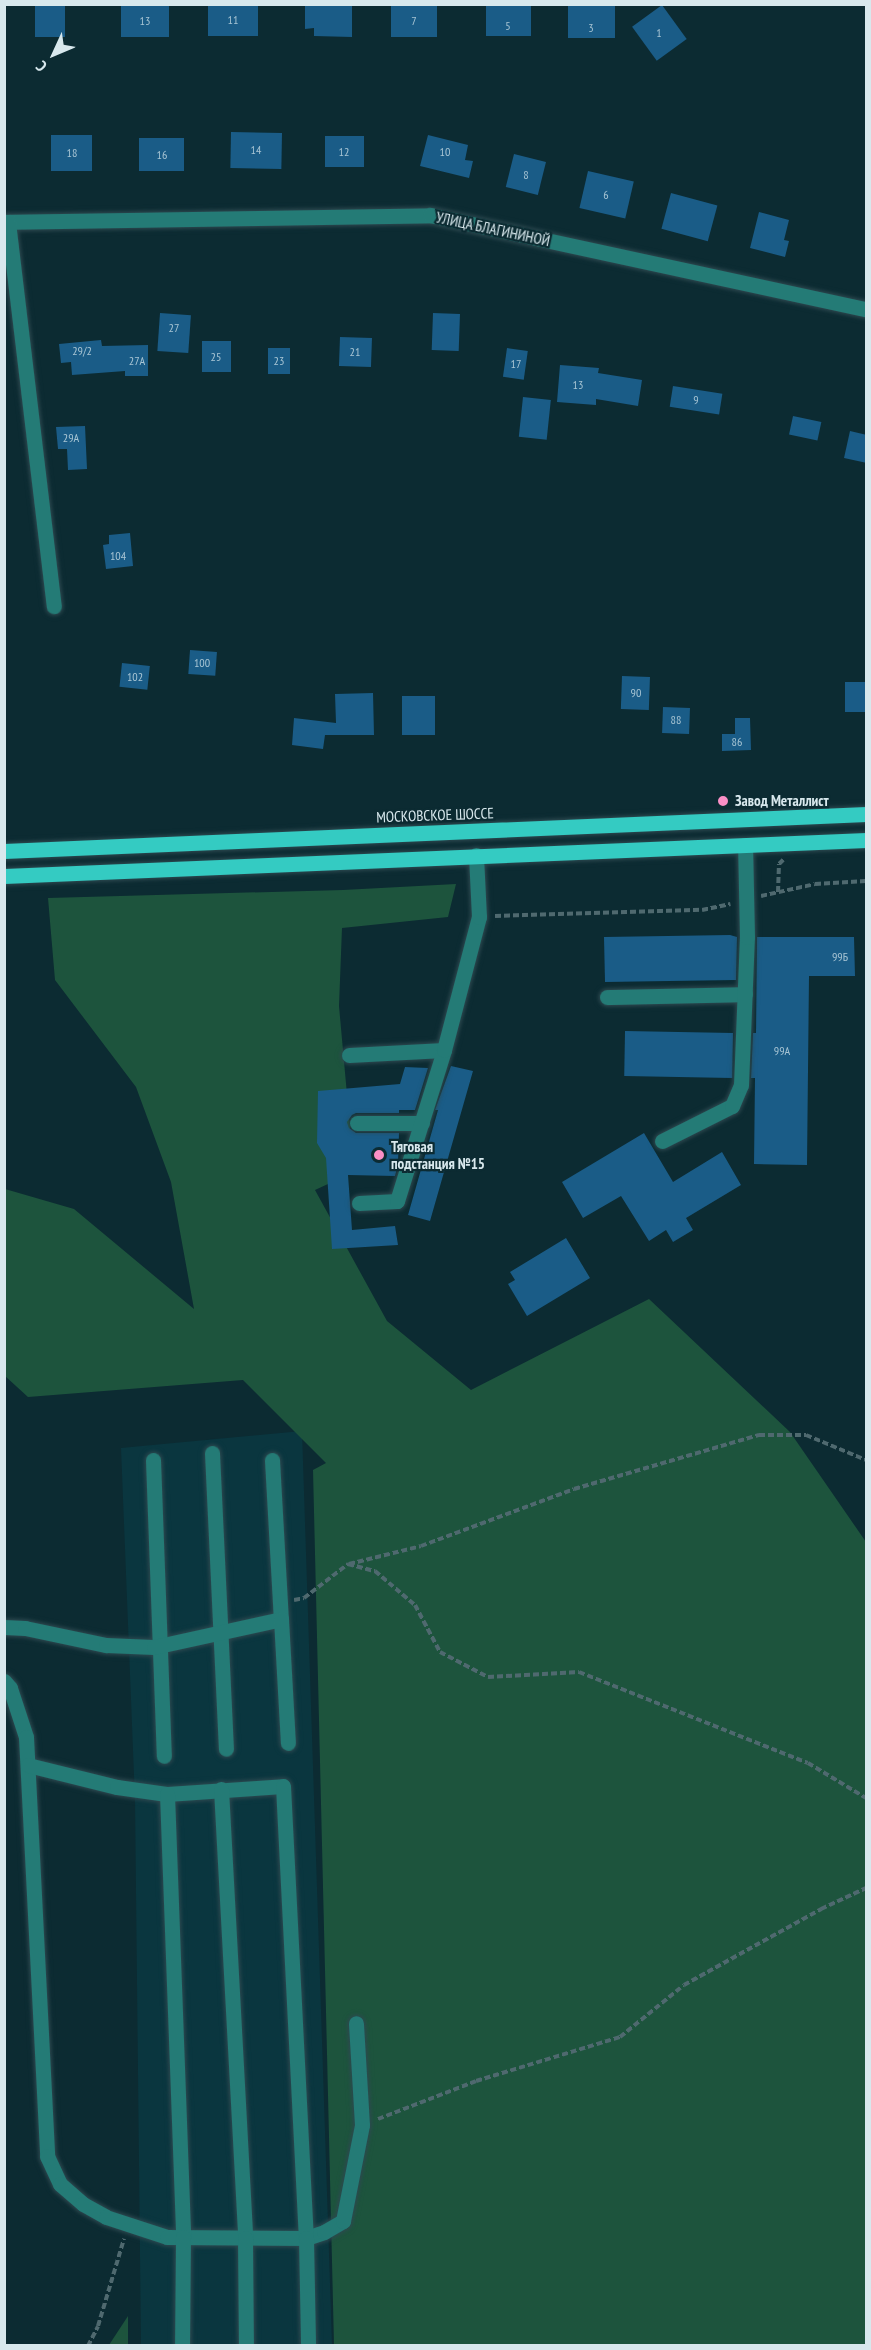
<!DOCTYPE html>
<meta charset="utf-8">
<style>
body{margin:0}
#map{position:relative;width:871px;height:2350px;overflow:hidden;background:#0c2b32;font-family:"PT Sans Narrow",sans-serif}
div>[style]{position:absolute}
.built>*{inset:0;background:#0a363f}
.green>*{inset:0;background:#1d543d}
.building>*{inset:0;background:#1a5c87;transform-origin:0 0}
.path>*{height:4px;margin-top:-2px;transform-origin:0;background:repeating-linear-gradient(90deg,#4f696f 0 6px,transparent 0 9px)}
.roads{filter:drop-shadow(0 0 2px #2d4950) drop-shadow(0 0 2px #2d4950)}
.minor>*{height:15px;margin:-7.5px;padding:0 7.5px;transform-origin:7.5px;border-radius:7.5px;background:#247b76}
.major>*{height:15px;margin:-7.5px;padding:0 7.5px;transform-origin:7.5px;border-radius:7.5px;background:#34cbc2}
.dots>*{width:16px;height:16px;translate:-50% -50%;box-sizing:border-box;border:3px solid #0c2b32;border-radius:50%}
span{translate:-50% -50%;white-space:nowrap;text-align:center;line-height:1.15;-webkit-text-stroke:4.5px #0c2b32;paint-order:stroke}
.number-label{font-size:12px;color:#a8c5d4}
.number-label span{-webkit-text-stroke-width:0}
.street-label{font-size:15px;color:#d8e8ed}
.poi-label{font-size:15px;color:#d8e8ed;font-weight:700}
.left{translate:0 -50%;text-align:left}
.frame{position:absolute;inset:0;border:6px solid #d8e8ed;pointer-events:none}
.north{position:absolute;left:24px;top:24px;width:60px;height:60px;-webkit-text-stroke:4px #0c2b32;paint-order:stroke;rotate:226deg;font-size:16px;font-weight:700;line-height:24px;text-align:center;color:#d8e8ed}
.north::after{content:'';display:block;margin:auto;width:21px;height:27px;background:#d8e8ed;clip-path:polygon(50% 0,100% 100%,50% 72%,0 100%)}
</style>
<div id="map">
<div class="built">
<div style="clip-path:polygon(302px 1431px,332px 2345px,141px 2345px,135px 1800px,121px 1448px)"></div>
</div>
<div class="green">
<div style="clip-path:polygon(456px 884px,448px 917px,342px 928px,339px 1006px,354px 1172px,315px 1190px,387px 1321px,471px 1390px,649px 1299px,790px 1432px,866px 1542px,866px 2345px,334px 2345px,313px 1470px,326px 1463px,243px 1380px,28px 1397px,5px 1376px,5px 1189px,74px 1209px,194px 1309px,171px 1182px,136px 1087px,55px 980px,48px 898px,343px 890px)"></div>
<div style="clip-path:polygon(128px 2316px,128px 2345px,109px 2345px)"></div>
</div>
<div class="building">
<div style="left:35px;top:4px;width:30px;height:33px"></div>
<div style="left:121px;top:4px;width:48px;height:33px"></div>
<div style="left:208px;top:4px;width:50px;height:32px"></div>
<div style="clip-path:polygon(305px 4px,352px 4px,352px 37px,314px 36px,314px 28px,305px 29px)"></div>
<div style="left:486px;top:4px;width:45px;height:32px"></div>
<div style="left:568px;top:4px;width:47px;height:34px"></div>
<div style="left:391px;top:5px;width:46px;height:32px"></div>
<div style="left:662px;top:5px;width:42px;height:37px;rotate:54deg"></div>
<div style="left:231px;top:132px;width:51px;height:36px;rotate:1deg"></div>
<div style="left:51px;top:135px;width:41px;height:36px"></div>
<div style="clip-path:polygon(428px 135px,468px 145px,465px 160px,473px 161px,469px 178px,420px 166px)"></div>
<div style="left:325px;top:136px;width:39px;height:31px"></div>
<div style="left:184px;top:138px;width:33px;height:45px;rotate:90deg"></div>
<div style="left:514px;top:154px;width:33px;height:34px;rotate:14deg"></div>
<div style="left:588px;top:171px;width:47px;height:38px;rotate:13deg"></div>
<div style="left:671px;top:193px;width:48px;height:37px;rotate:15deg"></div>
<div style="clip-path:polygon(759px 212px,789px 220px,784px 240px,789px 241px,785px 257px,750px 248px)"></div>
<div style="left:160px;top:313px;width:31px;height:38px;rotate:4deg"></div>
<div style="left:433px;top:313px;width:27px;height:37px;rotate:2deg"></div>
<div style="left:340px;top:337px;width:32px;height:29px;rotate:2deg"></div>
<div style="clip-path:polygon(101px 340px,102px 346px,148px 345px,148px 376px,125px 376px,125px 371px,72px 375px,71px 362px,61px 363px,59px 344px)"></div>
<div style="left:202px;top:341px;width:29px;height:31px"></div>
<div style="left:268px;top:348px;width:22px;height:26px"></div>
<div style="left:507px;top:348px;width:21px;height:29px;rotate:8deg"></div>
<div style="clip-path:polygon(560px 365px,599px 368px,598px 373px,642px 380px,638px 406px,596px 399px,596px 405px,557px 402px)"></div>
<div style="left:673px;top:386px;width:50px;height:21px;rotate:9deg"></div>
<div style="left:523px;top:397px;width:28px;height:40px;rotate:6deg"></div>
<div style="left:793px;top:416px;width:29px;height:19px;rotate:12deg"></div>
<div style="clip-path:polygon(85px 426px,87px 469px,68px 470px,67px 449px,58px 449px,56px 427px)"></div>
<div style="clip-path:polygon(850px 431px,867px 435px,867px 463px,844px 458px)"></div>
<div style="clip-path:polygon(130px 533px,133px 566px,106px 569px,103px 545px,109px 544px,109px 535px)"></div>
<div style="left:190px;top:650px;width:27px;height:24px;rotate:4deg"></div>
<div style="left:122px;top:663px;width:28px;height:24px;rotate:6deg"></div>
<div style="left:622px;top:676px;width:28px;height:33px;rotate:2deg"></div>
<div style="left:867px;top:682px;width:30px;height:22px;rotate:90deg"></div>
<div style="clip-path:polygon(373px 693px,374px 735px,325px 735px,323px 749px,292px 745px,294px 718px,336px 723px,335px 694px)"></div>
<div style="left:402px;top:696px;width:33px;height:39px"></div>
<div style="left:663px;top:707px;width:27px;height:26px;rotate:2deg"></div>
<div style="clip-path:polygon(735px 718px,750px 718px,751px 750px,722px 751px,722px 734px,735px 734px)"></div>
<div style="clip-path:polygon(730px 935px,737px 937px,736px 980px,605px 982px,604px 937px)"></div>
<div style="clip-path:polygon(757px 937px,854px 937px,855px 976px,809px 976px,807px 1165px,754px 1164px,755px 1078px,751px 1078px,753px 1033px,756px 1033px)"></div>
<div style="left:733px;top:1033px;width:45px;height:108px;rotate:91deg"></div>
<div style="clip-path:polygon(451px 1066px,473px 1071px,430px 1221px,408px 1215px,438px 1110px,435px 1110px)"></div>
<div style="clip-path:polygon(405px 1067px,428px 1068px,415px 1110px,399px 1110px,399px 1113px,356px 1113px,352px 1115px,347px 1122px,349px 1128px,356px 1133px,399px 1133px,398px 1164px,395px 1176px,348px 1175px,352px 1230px,395px 1226px,398px 1245px,332px 1249px,326px 1158px,317px 1143px,318px 1091px,400px 1084px)"></div>
<div style="clip-path:polygon(644px 1133px,673px 1182px,722px 1152px,741px 1185px,686px 1218px,693px 1230px,673px 1242px,666px 1230px,649px 1241px,621px 1196px,583px 1218px,562px 1182px)"></div>
<div style="clip-path:polygon(566px 1238px,590px 1278px,527px 1316px,508px 1284px,515px 1280px,510px 1272px)"></div>
</div>
<div class="path">
<div style="left:778px;top:892px;width:28px;rotate:-88deg"></div>
<div style="left:779px;top:864px;width:6px;rotate:-45deg"></div>
<div style="left:761px;top:896px;width:55px;rotate:-12.5deg"></div>
<div style="left:815px;top:884px;width:51px;rotate:-3.4deg"></div>
<div style="left:495px;top:916px;width:207px;rotate:-1.7deg"></div>
<div style="left:702px;top:910px;width:29px;rotate:-12deg"></div>
<div style="left:349px;top:1564px;width:74px;rotate:-14deg"></div>
<div style="left:421px;top:1546px;width:163px;rotate:-20.4deg"></div>
<div style="left:574px;top:1489px;width:193px;rotate:-16.3deg"></div>
<div style="left:759px;top:1435px;width:47px"></div>
<div style="left:806px;top:1435px;width:65px;rotate:22.6deg"></div>
<div style="left:294px;top:1600px;width:10px;rotate:-11deg"></div>
<div style="left:304px;top:1598px;width:56px;rotate:-37.7deg"></div>
<div style="left:348px;top:1564px;width:28px;rotate:15deg"></div>
<div style="left:375px;top:1571px;width:52px;rotate:40.4deg"></div>
<div style="left:415px;top:1605px;width:53px;rotate:62deg"></div>
<div style="left:440px;top:1652px;width:54px;rotate:27.5deg"></div>
<div style="left:488px;top:1677px;width:91px;rotate:-3.1deg"></div>
<div style="left:579px;top:1672px;width:246px;rotate:21.7deg"></div>
<div style="left:808px;top:1763px;width:68px;rotate:31.1deg"></div>
<div style="left:378px;top:2119px;width:105px;rotate:-21.2deg"></div>
<div style="left:476px;top:2081px;width:151px;rotate:-17deg"></div>
<div style="left:620px;top:2037px;width:82px;rotate:-39.1deg"></div>
<div style="left:684px;top:1985px;width:157px;rotate:-29deg"></div>
<div style="left:821px;top:1909px;width:50px;rotate:-25deg"></div>
<div style="left:88px;top:2346px;width:22px;rotate:-63deg"></div>
<div style="left:98px;top:2326px;width:91px;rotate:-73.4deg"></div>
</div>
<div class="roads">
<div class="minor">
<div style="left:4px;top:222px;width:426px;rotate:-0.9deg"></div>
<div style="left:430px;top:215px;width:446px;rotate:12.2deg"></div>
<div style="left:8px;top:222px;width:387px;rotate:83.2deg"></div>
<div style="left:607px;top:997px;width:138px;rotate:-1.2deg"></div>
<div style="left:349px;top:1055px;width:95px;rotate:-3deg"></div>
<div style="left:357px;top:1123px;width:65px"></div>
<div style="left:662px;top:1141px;width:78px;rotate:-26.6deg"></div>
<div style="left:732px;top:1106px;width:23px;rotate:-67deg"></div>
<div style="left:741px;top:1085px;width:148px;rotate:-87.7deg"></div>
<div style="left:747px;top:937px;width:92px;rotate:-91.2deg"></div>
<div style="left:359px;top:1203px;width:38px;rotate:-3deg"></div>
<div style="left:397px;top:1201px;width:158px;rotate:-72.7deg"></div>
<div style="left:444px;top:1050px;width:138px;rotate:-75.3deg"></div>
<div style="left:479px;top:917px;width:62px;rotate:-92.8deg"></div>
<div style="left:212px;top:1453px;width:296px;rotate:87.3deg"></div>
<div style="left:153px;top:1460px;width:296px;rotate:87.9deg"></div>
<div style="left:272px;top:1460px;width:159px;rotate:86.8deg"></div>
<div style="left:4px;top:1627px;width:21px;rotate:3deg"></div>
<div style="left:25px;top:1628px;width:83px;rotate:11.9deg"></div>
<div style="left:106px;top:1645px;width:48px;rotate:2.4deg"></div>
<div style="left:154px;top:1647px;width:130px;rotate:-12.4deg"></div>
<div style="left:281px;top:1619px;width:124px;rotate:86.8deg"></div>
<div style="left:4px;top:1681px;width:9px;rotate:49deg"></div>
<div style="left:10px;top:1688px;width:52px;rotate:71.9deg"></div>
<div style="left:26px;top:1737px;width:420px;rotate:87.1deg"></div>
<div style="left:47px;top:2156px;width:31px;rotate:65deg"></div>
<div style="left:60px;top:2184px;width:30px;rotate:41deg"></div>
<div style="left:83px;top:2204px;width:26px;rotate:29deg"></div>
<div style="left:106px;top:2217px;width:64px;rotate:18.2deg"></div>
<div style="left:167px;top:2237px;width:139px;rotate:0.4deg"></div>
<div style="left:306px;top:2238px;width:19px;rotate:-18deg"></div>
<div style="left:324px;top:2232px;width:22px;rotate:-30deg"></div>
<div style="left:343px;top:2221px;width:98px;rotate:-78.8deg"></div>
<div style="left:362px;top:2125px;width:102px;rotate:-93.4deg"></div>
<div style="left:28px;top:1765px;width:92px;rotate:13.9deg"></div>
<div style="left:117px;top:1787px;width:50px;rotate:8deg"></div>
<div style="left:167px;top:1794px;width:116px;rotate:-3.9deg"></div>
<div style="left:283px;top:1786px;width:453px;rotate:87.1deg"></div>
<div style="left:306px;top:2238px;width:108px;rotate:88.9deg"></div>
<div style="left:221px;top:1789px;width:450px;rotate:86.9deg"></div>
<div style="left:245px;top:2238px;width:108px;rotate:89.5deg"></div>
<div style="left:167px;top:1794px;width:443px;rotate:87.9deg"></div>
<div style="left:183px;top:2237px;width:109px;rotate:90.5deg"></div>
</div>
<div class="major">
<div style="left:4px;top:851px;width:863px;rotate:-2.46deg"></div>
<div style="left:4px;top:876px;width:863px;rotate:-2.39deg"></div>
</div>
</div>
<div class="dots">
<div style="left:723px;top:801px;background:#fa8fc6"></div>
<div style="left:379px;top:1155px;background:#fa8fc6"></div>
</div>
<div class="number-label">
<span style="left:233px;top:20px">11</span>
<span style="left:145px;top:21px">13</span>
<span style="left:414px;top:21px">7</span>
<span style="left:508px;top:26px">5</span>
<span style="left:591px;top:28px">3</span>
<span style="left:659px;top:33px">1</span>
<span style="left:256px;top:150px">14</span>
<span style="left:344px;top:152px">12</span>
<span style="left:445px;top:152px">10</span>
<span style="left:72px;top:153px">18</span>
<span style="left:162px;top:155px">16</span>
<span style="left:526px;top:175px">8</span>
<span style="left:606px;top:195px">6</span>
<span style="left:174px;top:328px">27</span>
<span style="left:82px;top:351px">29/2</span>
<span style="left:355px;top:352px">21</span>
<span style="left:216px;top:357px">25</span>
<span style="left:137px;top:361px">27А</span>
<span style="left:279px;top:361px">23</span>
<span style="left:516px;top:364px">17</span>
<span style="left:578px;top:385px">13</span>
<span style="left:696px;top:400px">9</span>
<span style="left:71px;top:438px">29А</span>
<span style="left:118px;top:556px">104</span>
<span style="left:202px;top:663px">100</span>
<span style="left:135px;top:677px">102</span>
<span style="left:636px;top:693px">90</span>
<span style="left:676px;top:720px">88</span>
<span style="left:737px;top:742px">86</span>
<span style="left:840px;top:957px">99Б</span>
<span style="left:782px;top:1051px">99А</span>
</div>
<div class="street-label">
<span style="left:493px;top:229px;rotate:12deg">УЛИЦА БЛАГИНИНОЙ</span>
<span style="left:435px;top:815px;rotate:-2deg">МОСКОВСКОЕ ШОССЕ</span>
</div>
<div class="poi-label">
<span class="left" style="left:735px;top:801px">Завод Металлист</span>
<span class="left" style="left:391px;top:1155px">Тяговая<br>подстанция №15</span>
</div>
<div class="frame"></div>
<div class="north">С</div>
</div>
